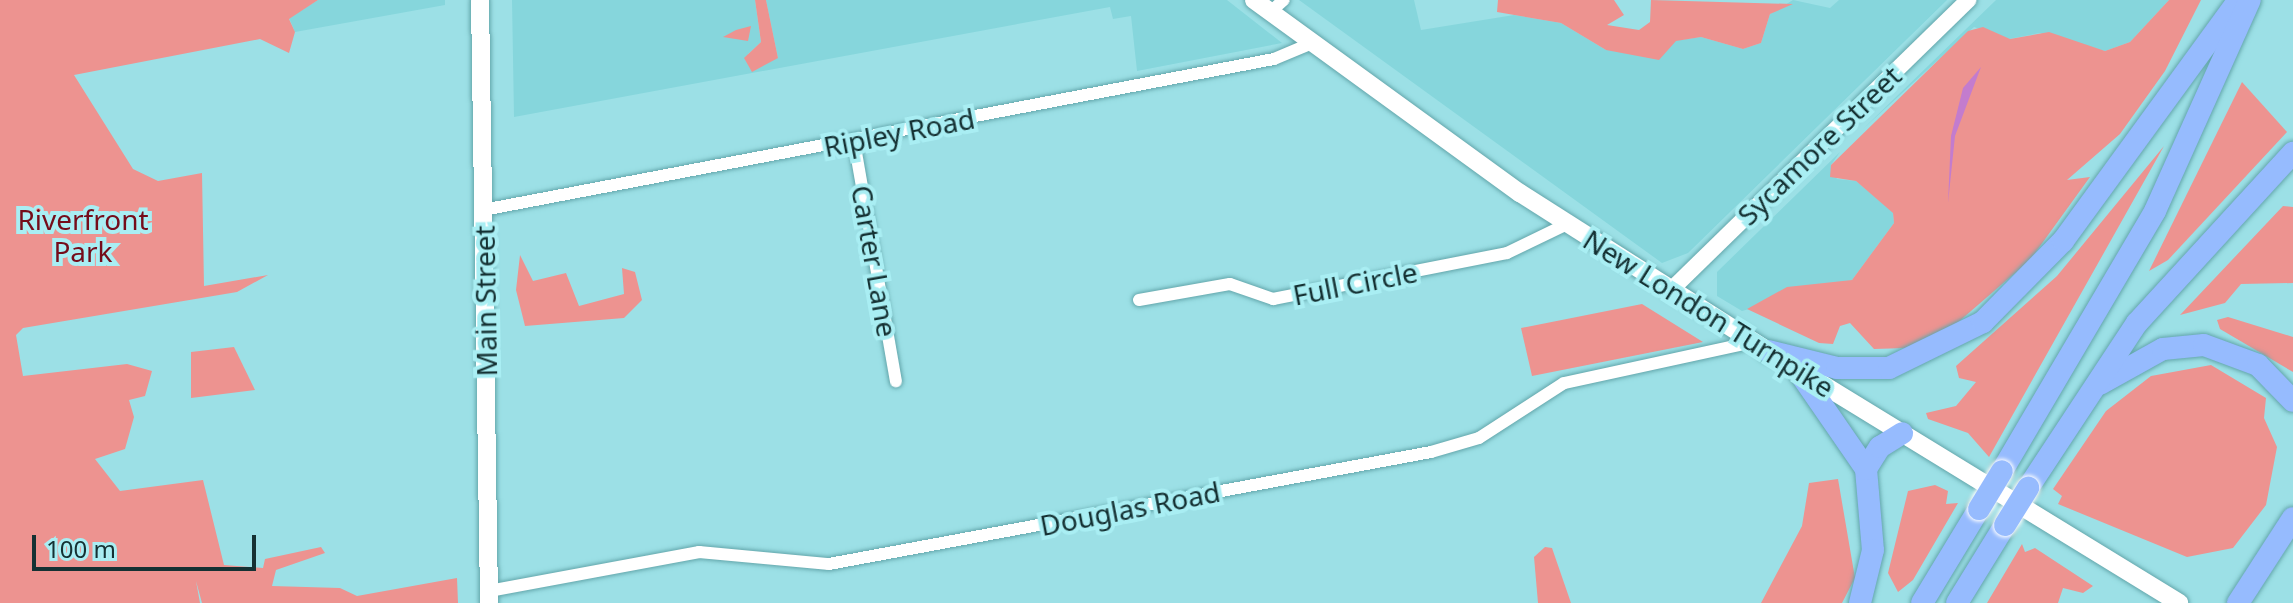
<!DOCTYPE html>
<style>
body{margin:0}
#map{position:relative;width:2293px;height:603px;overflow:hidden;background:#9ce0e6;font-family:"Noto Sans",sans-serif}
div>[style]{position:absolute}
.built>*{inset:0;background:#86d6dc}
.green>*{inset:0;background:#ed9390}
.water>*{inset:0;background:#c37cce}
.roads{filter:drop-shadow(0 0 2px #63a6ab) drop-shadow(0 0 2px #63a6ab)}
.minor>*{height:12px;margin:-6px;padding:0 6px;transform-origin:6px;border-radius:6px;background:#fff}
.tertiary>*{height:16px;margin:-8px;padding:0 8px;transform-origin:8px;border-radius:8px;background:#fff}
.secondary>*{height:18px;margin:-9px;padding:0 9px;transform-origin:9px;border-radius:9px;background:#fff}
.motorway>*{height:22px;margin:-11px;padding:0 11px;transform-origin:11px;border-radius:11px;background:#96bbfe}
.bridges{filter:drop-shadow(0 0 2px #fff) drop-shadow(0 0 2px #fff)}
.motorway-bridge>*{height:22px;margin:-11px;padding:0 11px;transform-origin:11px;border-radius:11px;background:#96bbfe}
span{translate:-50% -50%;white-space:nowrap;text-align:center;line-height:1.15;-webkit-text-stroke:8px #a9eef3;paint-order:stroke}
.street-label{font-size:28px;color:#153133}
.park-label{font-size:28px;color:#750c1a}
.scale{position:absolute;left:32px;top:535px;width:224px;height:36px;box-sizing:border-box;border:4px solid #153133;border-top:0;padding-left:10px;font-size:24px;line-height:28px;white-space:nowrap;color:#153133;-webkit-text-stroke:6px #a9eef3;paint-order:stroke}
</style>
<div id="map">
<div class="built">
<div style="clip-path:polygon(318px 0,445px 0,445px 5px,295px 32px,289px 18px)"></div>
<div style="clip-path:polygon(512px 0,755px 0,761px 42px,748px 54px,778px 58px,766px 0,1227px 0,1282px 43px,1137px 71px,1131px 16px,1113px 19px,1110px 7px,514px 117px)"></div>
<div style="clip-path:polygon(1299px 0,1414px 0,1421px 30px,1514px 15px,1561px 23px,1606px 50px,1701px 37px,1743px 49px,1761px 43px,1770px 14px,1793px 0,1830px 8px,1839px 0,1947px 0,1688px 253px,1662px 263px)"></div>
<div style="clip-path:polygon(1996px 0,2169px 0,2130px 42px,2105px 51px,2040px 33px,2009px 39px,1974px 27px,1863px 129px)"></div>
<div style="clip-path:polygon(1840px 152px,1831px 165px,1837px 179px,1856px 181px,1893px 212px,1894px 223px,1852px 280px,1742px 311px,1717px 296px,1717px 272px)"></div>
</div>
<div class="green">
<div style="clip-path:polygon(0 0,318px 0,289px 19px,295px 32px,289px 53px,260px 39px,74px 75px,133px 169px,158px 181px,202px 173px,204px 286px,268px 275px,237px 292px,23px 328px,16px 335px,23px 376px,127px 364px,152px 371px,145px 396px,129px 400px,134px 417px,125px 449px,95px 459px,120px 491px,203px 480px,224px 565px,263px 568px,265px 559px,321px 547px,325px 553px,276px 570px,272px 586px,340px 588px,357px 596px,457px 578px,458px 603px,202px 603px,196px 581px,200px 603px,0 603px)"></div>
<div style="clip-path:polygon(755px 0,766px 0,778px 58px,752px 72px,744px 58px,761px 42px)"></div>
<div style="clip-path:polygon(1614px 0,1624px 15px,1607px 25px,1639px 30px,1650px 22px,1651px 0,1793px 4px,1770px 14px,1761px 43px,1743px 49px,1701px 37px,1676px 41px,1659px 60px,1606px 50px,1561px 23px,1497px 12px,1498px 0)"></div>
<div style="clip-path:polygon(2169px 0,2201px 0,2165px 71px,2120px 134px,2067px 180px,2090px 177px,2030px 260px,1956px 324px,1906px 348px,1874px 349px,1850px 323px,1840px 326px,1833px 344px,1819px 343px,1747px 309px,1787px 287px,1852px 280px,1894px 223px,1893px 213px,1856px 181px,1830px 177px,1831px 165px,1968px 31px,1983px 27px,2010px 39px,2049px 32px,2105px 51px,2130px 42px)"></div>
<div style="clip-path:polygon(751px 26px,748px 41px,723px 37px,736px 30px)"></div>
<div style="clip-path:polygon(2242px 82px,2287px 132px,2168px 260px,2149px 271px)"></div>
<div style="clip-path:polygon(2164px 146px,1989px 457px,1968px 433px,1928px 419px,1926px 413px,1956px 406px,1976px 382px,1959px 378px,1956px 366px,2057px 276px)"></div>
<div style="clip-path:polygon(2283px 206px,2293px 207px,2293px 283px,2241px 284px,2225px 303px,2180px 315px)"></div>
<div style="clip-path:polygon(520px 255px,533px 281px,566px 273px,579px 306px,624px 294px,622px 268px,635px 272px,642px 300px,624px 318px,525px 326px,516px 290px)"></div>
<div style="clip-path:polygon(1642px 304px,1703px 342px,1532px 376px,1521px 328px)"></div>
<div style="clip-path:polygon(2228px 317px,2293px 337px,2293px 372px,2220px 329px,2217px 320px)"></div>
<div style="clip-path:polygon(234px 347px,255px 390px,191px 398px,191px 352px)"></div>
<div style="clip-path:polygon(2211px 365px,2266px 398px,2264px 418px,2277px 447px,2266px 505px,2233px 548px,2187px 557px,2058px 504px,2062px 496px,2053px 489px,2106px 411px,2151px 376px)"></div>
<div style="clip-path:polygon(1838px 479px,1855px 578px,1842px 603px,1761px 603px,1802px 526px,1809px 483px)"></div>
<div style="clip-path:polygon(1935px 485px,1948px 491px,1946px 504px,1958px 503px,1913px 580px,1898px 592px,1888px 573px,1908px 491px)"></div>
<div style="clip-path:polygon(2022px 544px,2025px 552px,2035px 548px,2093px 586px,2083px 593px,2063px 588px,2058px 603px,1987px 603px)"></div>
<div style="clip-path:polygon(1545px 547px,1552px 548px,1571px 603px,1538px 603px,1534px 557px)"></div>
</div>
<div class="water">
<div style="clip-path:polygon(1981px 67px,1955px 136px,1948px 203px,1951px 136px,1963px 88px)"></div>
</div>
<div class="roads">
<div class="minor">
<div style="left:1270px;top:12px;width:18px;rotate:-41deg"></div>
<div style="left:854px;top:141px;width:244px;rotate:80.1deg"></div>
<div style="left:483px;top:210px;width:805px;rotate:-10.81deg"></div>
<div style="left:1274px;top:59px;width:41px;rotate:-22.8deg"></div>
<div style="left:1139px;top:300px;width:92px;rotate:-10deg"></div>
<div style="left:1230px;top:284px;width:46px;rotate:19.2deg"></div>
<div style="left:1273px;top:299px;width:238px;rotate:-11.1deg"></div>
<div style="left:1507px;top:253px;width:67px;rotate:-25.8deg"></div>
<div style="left:489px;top:591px;width:214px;rotate:-10.5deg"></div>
<div style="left:699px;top:552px;width:131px;rotate:5.3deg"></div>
<div style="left:829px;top:564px;width:612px;rotate:-10.54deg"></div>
<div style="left:1431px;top:452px;width:50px;rotate:-16.3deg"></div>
<div style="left:1479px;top:438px;width:101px;rotate:-32.9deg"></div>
<div style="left:1564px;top:383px;width:194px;rotate:-12.2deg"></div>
</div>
<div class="tertiary">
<div style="left:1670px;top:291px;width:417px;rotate:-44.3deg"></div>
</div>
<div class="secondary">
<div style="left:480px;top:0;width:603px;rotate:89.14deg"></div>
<div style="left:1254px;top:0;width:329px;rotate:36deg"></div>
<div style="left:1520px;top:193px;width:305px;rotate:32.5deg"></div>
<div style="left:1799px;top:370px;width:446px;rotate:31.5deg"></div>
</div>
<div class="motorway">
<div style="left:1768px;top:351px;width:71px;rotate:13.8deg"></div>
<div style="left:1837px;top:368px;width:52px"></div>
<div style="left:1889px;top:368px;width:105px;rotate:-26.1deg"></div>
<div style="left:1983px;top:322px;width:114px;rotate:-45.4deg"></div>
<div style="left:2063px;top:241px;width:298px;rotate:-53.9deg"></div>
<div style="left:1797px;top:369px;width:121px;rotate:55.4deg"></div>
<div style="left:1866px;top:469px;width:81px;rotate:85.1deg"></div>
<div style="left:1873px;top:550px;width:55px;rotate:103.8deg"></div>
<div style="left:2100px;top:384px;width:72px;rotate:-29.1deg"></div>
<div style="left:2163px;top:349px;width:41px;rotate:-5.6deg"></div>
<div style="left:2204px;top:345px;width:58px;rotate:20.3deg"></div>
<div style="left:2258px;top:365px;width:50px;rotate:45.8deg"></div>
<div style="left:1866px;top:469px;width:26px;rotate:-58deg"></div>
<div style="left:1880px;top:447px;width:26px;rotate:-32deg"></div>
<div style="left:2002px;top:471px;width:302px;rotate:-59.5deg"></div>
<div style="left:2155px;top:211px;width:231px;rotate:-65.8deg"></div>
<div style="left:2028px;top:488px;width:198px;rotate:-56.6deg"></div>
<div style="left:2137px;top:323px;width:231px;rotate:-47.5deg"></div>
<div style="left:1922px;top:603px;width:110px;rotate:-58.8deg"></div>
<div style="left:1957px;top:603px;width:92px;rotate:-58.4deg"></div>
<div style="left:2238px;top:603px;width:101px;rotate:-57.1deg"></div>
</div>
</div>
<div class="bridges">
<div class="motorway-bridge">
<div style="left:1979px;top:509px;width:44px;rotate:-58.8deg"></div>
<div style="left:2005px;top:525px;width:44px;rotate:-58.1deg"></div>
</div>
</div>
<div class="street-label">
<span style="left:899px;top:132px;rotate:-11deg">Ripley Road</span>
<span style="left:1819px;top:145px;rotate:-44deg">Sycamore Street</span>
<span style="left:875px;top:261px;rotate:80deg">Carter Lane</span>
<span style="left:1355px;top:283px;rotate:-11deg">Full Circle</span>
<span style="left:485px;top:301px;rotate:-91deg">Main Street</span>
<span style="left:1709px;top:313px;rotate:32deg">New London Turnpike</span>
<span style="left:1130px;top:508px;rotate:-11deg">Douglas Road</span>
</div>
<div class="park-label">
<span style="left:83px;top:235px">Riverfront<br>Park</span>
</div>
<div class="scale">100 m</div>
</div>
